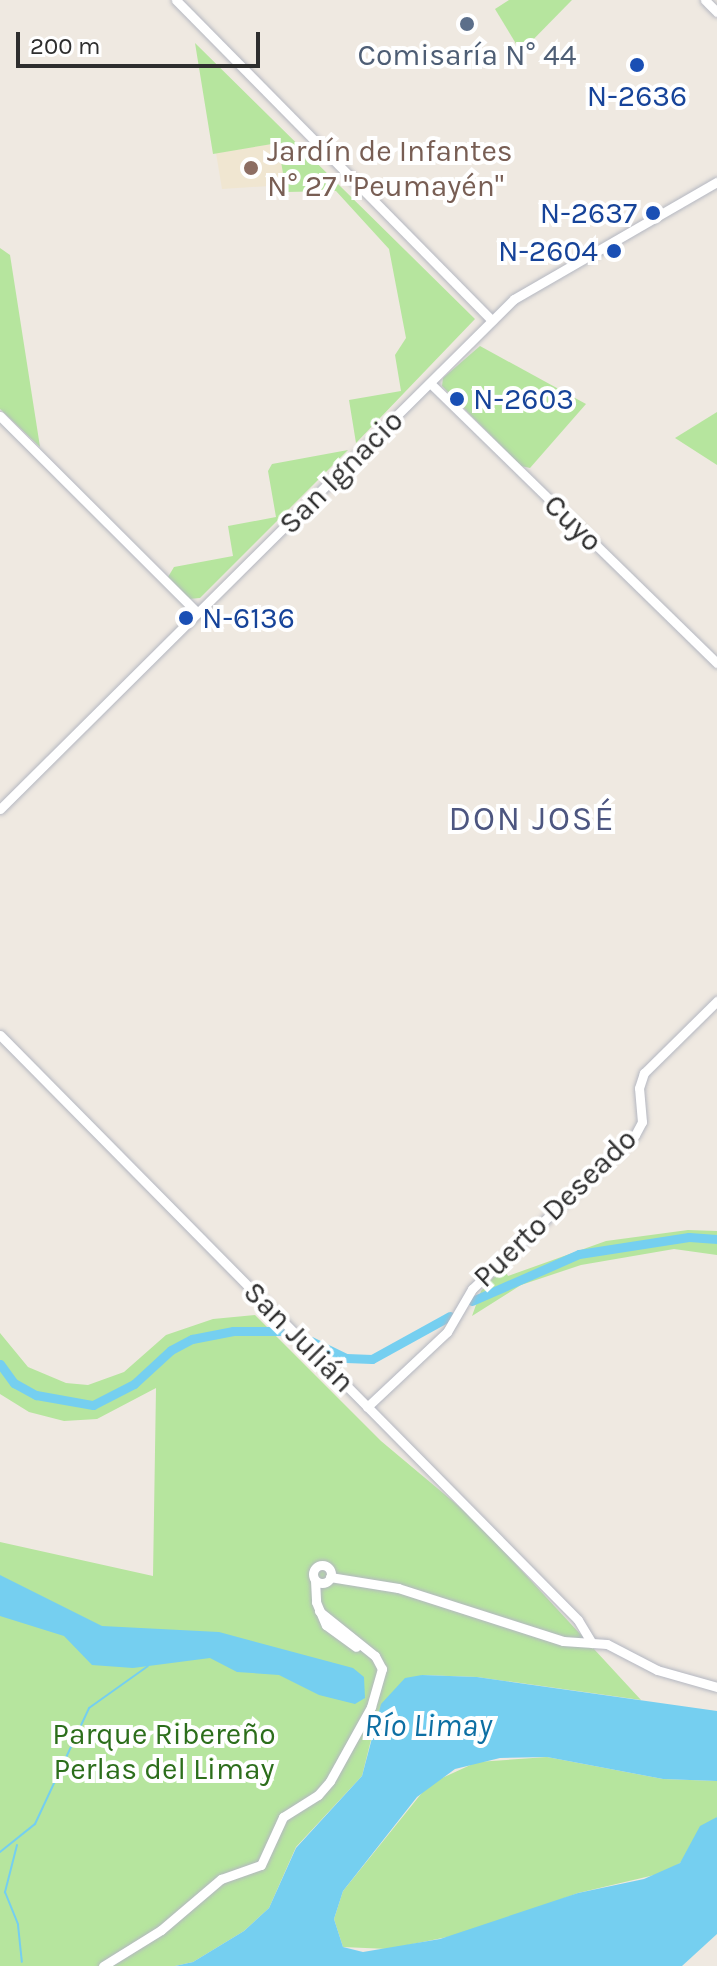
<!DOCTYPE html>
<meta charset="utf-8">
<style>
body{margin:0}
#map{position:relative;width:717px;height:1966px;overflow:hidden;background:#efe9e1;font-family:Karla,sans-serif}
div>[style]{position:absolute}
.education>*{inset:0;background:#f0e6d1}
.green>*{inset:0;background:#b6e59e}
.water>*{inset:0;background:#75cff0}
.stream>*{height:2px;margin:-1px;padding:0 1px;transform-origin:1px;border-radius:1px;background:#75cff0}
.canal>*{height:9px;margin:-4.5px;padding:0 4.5px;transform-origin:4.5px;border-radius:4.5px;background:#75cff0}
.roads{filter:drop-shadow(0 0 2px #b4b7c1) drop-shadow(0 0 2px #b4b7c1)}
.secondary>*{height:9px;margin:-4.5px;padding:0 4.5px;transform-origin:4.5px;border-radius:4.5px;background:#fff}
.secondary>.ring{margin:-4.5px;padding:0;box-sizing:content-box;background:none;border:9px solid #fff;border-radius:50%}
.dots>*{width:22px;height:22px;translate:-50% -50%;box-sizing:border-box;border:4px solid #fff;border-radius:50%}
span{translate:-50% -50%;white-space:nowrap;text-align:center;line-height:1.15;-webkit-text-stroke:8px #fff;paint-order:stroke}
.service-label{font-size:30px;color:#4e5e75}
.transit-label{font-size:30px;color:#164399}
.right{translate:-100% -50%;text-align:right}
.left{translate:0 -50%;text-align:left}
.education-label{font-size:30px;color:#785e54}
.street-label{font-size:30px;color:#2e2e2e}
.park-label{font-size:30px;color:#2c6e1b}
.water-label{font-size:32px;color:#0d6fa3;font-style:italic}
.quarter-label{font-size:34px;color:#4d5680;letter-spacing:2px}
.scale{position:absolute;left:16px;top:32px;width:244px;height:36px;box-sizing:border-box;border:4px solid #2e2e2e;border-top:0;padding-left:10px;font-size:24px;line-height:28px;white-space:nowrap;color:#2e2e2e;-webkit-text-stroke:6px #fff;paint-order:stroke}
</style>
<div id="map">
<div class="education">
<div style="clip-path:polygon(278px 143px,285px 185px,222px 189px,216px 153px)"></div>
</div>
<div class="green">
<div style="clip-path:polygon(509px 0,572px 0,521px 52px,495px 9px)"></div>
<div style="clip-path:polygon(195px 43px,475px 319px,356px 443px,349px 400px,401px 391px,395px 355px,406px 338px,389px 249px,336px 191px,286px 192px,278px 143px,213px 154px)"></div>
<div style="clip-path:polygon(0 248px,10px 255px,40px 447px,0 409px)"></div>
<div style="clip-path:polygon(480px 346px,586px 404px,530px 468px,521px 466px,442px 386px,443px 378px)"></div>
<div style="clip-path:polygon(717px 412px,717px 465px,675px 438px)"></div>
<div style="clip-path:polygon(348px 450px,200px 598px,189px 599px,168px 577px,174px 567px,233px 556px,228px 526px,276px 517px,268px 471px,272px 464px)"></div>
<div style="clip-path:polygon(688px 1230px,717px 1231px,717px 1255px,674px 1249px,581px 1265px,521px 1285px,472px 1316px,481px 1291px,503px 1267px,508px 1276px,606px 1241px)"></div>
<div style="clip-path:polygon(255px 1315px,381px 1441px,474px 1519px,641px 1700px,477px 1677px,422px 1675px,378px 1712px,362px 1776px,296px 1847px,269px 1908px,244px 1931px,193px 1962px,175px 1966px,0 1966px,0 1542px,153px 1576px,156px 1388px,97px 1419px,64px 1421px,29px 1412px,0 1394px,0 1333px,28px 1367px,66px 1383px,88px 1385px,124px 1372px,166px 1335px,213px 1319px)"></div>
<div style="clip-path:polygon(547px 1757px,663px 1779px,717px 1781px,717px 1817px,680px 1863px,663px 1873px,578px 1893px,477px 1931px,388px 1949px,343px 1947px,334px 1919px,343px 1891px,429px 1784px,477px 1762px)"></div>
</div>
<div class="water">
<div style="clip-path:polygon(0 1575px,102px 1626px,219px 1632px,353px 1668px,364px 1677px,365px 1698px,355px 1704px,319px 1695px,279px 1675px,237px 1672px,210px 1658px,133px 1668px,92px 1665px,64px 1636px,0 1616px)"></div>
<div style="clip-path:polygon(422px 1675px,477px 1677px,717px 1711px,717px 1781px,663px 1779px,547px 1757px,500px 1758px,455px 1769px,417px 1797px,343px 1891px,334px 1919px,343px 1947px,363px 1952px,440px 1939px,578px 1893px,644px 1879px,680px 1863px,700px 1826px,717px 1817px,717px 1934px,682px 1966px,175px 1966px,193px 1962px,244px 1931px,269px 1908px,296px 1848px,362px 1776px,381px 1704px,405px 1678px)"></div>
</div>
<div class="stream">
<div style="left:17px;top:1845px;width:49px;rotate:104.3deg"></div>
<div style="left:5px;top:1892px;width:35px;rotate:68deg"></div>
<div style="left:18px;top:1925px;width:37px;rotate:84deg"></div>
<div style="left:0;top:1852px;width:45px;rotate:-38.7deg"></div>
<div style="left:35px;top:1824px;width:128px;rotate:-65deg"></div>
<div style="left:89px;top:1708px;width:72px;rotate:-35.4deg"></div>
</div>
<div class="canal">
<div style="left:472px;top:1301px;width:117px;rotate:-23.7deg"></div>
<div style="left:579px;top:1254px;width:111px;rotate:-8.8deg"></div>
<div style="left:689px;top:1237px;width:28px;rotate:4deg"></div>
<div style="left:311px;top:1341px;width:39px;rotate:26deg"></div>
<div style="left:346px;top:1358px;width:26px;rotate:2deg"></div>
<div style="left:372px;top:1359px;width:89px;rotate:-28.9deg"></div>
<div style="left:0;top:1364px;width:24px;rotate:54deg"></div>
<div style="left:14px;top:1383px;width:25px;rotate:29deg"></div>
<div style="left:36px;top:1395px;width:58px;rotate:10deg"></div>
<div style="left:93px;top:1405px;width:46px;rotate:-27.1deg"></div>
<div style="left:134px;top:1384px;width:50px;rotate:-42.6deg"></div>
<div style="left:171px;top:1350px;width:24px;rotate:-28deg"></div>
<div style="left:192px;top:1339px;width:42px;rotate:-11deg"></div>
<div style="left:233px;top:1331px;width:50px"></div>
</div>
<div class="roads">
<div class="secondary">
<div style="left:176px;top:0;width:450px;rotate:45.4deg"></div>
<div style="left:705px;top:0;width:17px;rotate:45deg"></div>
<div style="left:430px;top:383px;width:401px;rotate:44.3deg"></div>
<div style="left:0;top:416px;width:279px;rotate:44.9deg"></div>
<div style="left:0;top:809px;width:724px;rotate:-44.78deg"></div>
<div style="left:514px;top:299px;width:234px;rotate:-30deg"></div>
<div style="left:0;top:1035px;width:822px;rotate:45.34deg"></div>
<div style="left:578px;top:1620px;width:27px;rotate:59deg"></div>
<div style="left:367px;top:1407px;width:110px;rotate:-43.2deg"></div>
<div style="left:447px;top:1332px;width:50px;rotate:-59.8deg"></div>
<div style="left:472px;top:1289px;width:224px;rotate:-43.4deg"></div>
<div style="left:635px;top:1135px;width:15px;rotate:-62deg"></div>
<div style="left:642px;top:1122px;width:34px;rotate:-95deg"></div>
<div style="left:639px;top:1088px;width:16px;rotate:-72deg"></div>
<div style="left:644px;top:1073px;width:103px;rotate:-44.6deg"></div>
<div class="ring" style="left:313px;top:1565px;width:9px;height:9px"></div>
<div style="left:330px;top:1577px;width:69px;rotate:9.2deg"></div>
<div style="left:398px;top:1588px;width:173px;rotate:17.8deg"></div>
<div style="left:563px;top:1641px;width:44px;rotate:3.9deg"></div>
<div style="left:607px;top:1644px;width:56px;rotate:27.5deg"></div>
<div style="left:657px;top:1670px;width:62px;rotate:15.8deg"></div>
<div style="left:315px;top:1580px;width:22px;rotate:87deg"></div>
<div style="left:316px;top:1602px;width:25px;rotate:67deg"></div>
<div style="left:326px;top:1625px;width:37px;rotate:36deg"></div>
<div style="left:103px;top:1966px;width:68px;rotate:-31.8deg"></div>
<div style="left:161px;top:1930px;width:79px;rotate:-40.4deg"></div>
<div style="left:221px;top:1879px;width:42px;rotate:-19.3deg"></div>
<div style="left:261px;top:1865px;width:53px;rotate:-65.4deg"></div>
<div style="left:283px;top:1817px;width:41px;rotate:-32.2deg"></div>
<div style="left:318px;top:1795px;width:18px;rotate:-49deg"></div>
<div style="left:330px;top:1781px;width:85px;rotate:-61deg"></div>
<div style="left:371px;top:1707px;width:40px;rotate:-74deg"></div>
<div style="left:382px;top:1669px;width:15px;rotate:-118deg"></div>
<div style="left:375px;top:1656px;width:72px;rotate:-141.2deg"></div>
</div>
</div>
<div class="dots">
<div style="left:467px;top:24px;background:#5c6f8a"></div>
<div style="left:637px;top:65px;background:#1a4fb4"></div>
<div style="left:251px;top:168px;background:#8d6e63"></div>
<div style="left:653px;top:213px;background:#1a4fb4"></div>
<div style="left:614px;top:251px;background:#1a4fb4"></div>
<div style="left:457px;top:399px;background:#1a4fb4"></div>
<div style="left:186px;top:618px;background:#1a4fb4"></div>
</div>
<div class="service-label">
<span style="left:467px;top:55px">Comisaría N° 44</span>
</div>
<div class="transit-label">
<span style="left:637px;top:96px">N-2636</span>
<span class="right" style="left:637px;top:213px">N-2637</span>
<span class="right" style="left:598px;top:251px">N-2604</span>
<span class="left" style="left:473px;top:399px">N-2603</span>
<span class="left" style="left:202px;top:618px">N-6136</span>
</div>
<div class="education-label">
<span class="left" style="left:267px;top:168px">Jardín de Infantes<br>N° 27 "Peumayén"</span>
</div>
<div class="street-label">
<span style="left:341px;top:472px;rotate:-45deg">San Ignacio</span>
<span style="left:573px;top:523px;rotate:44deg">Cuyo</span>
<span style="left:555px;top:1208px;rotate:-44deg">Puerto Deseado</span>
<span style="left:299px;top:1337px;rotate:45deg">San Julián</span>
</div>
<div class="park-label">
<span style="left:164px;top:1751px">Parque Ribereño<br>Perlas del Limay</span>
</div>
<div class="water-label">
<span style="left:428px;top:1726px">Río Limay</span>
</div>
<div class="quarter-label">
<span style="left:532px;top:820px">DON JOSÉ</span>
</div>
<div class="scale">200 m</div>
</div>
